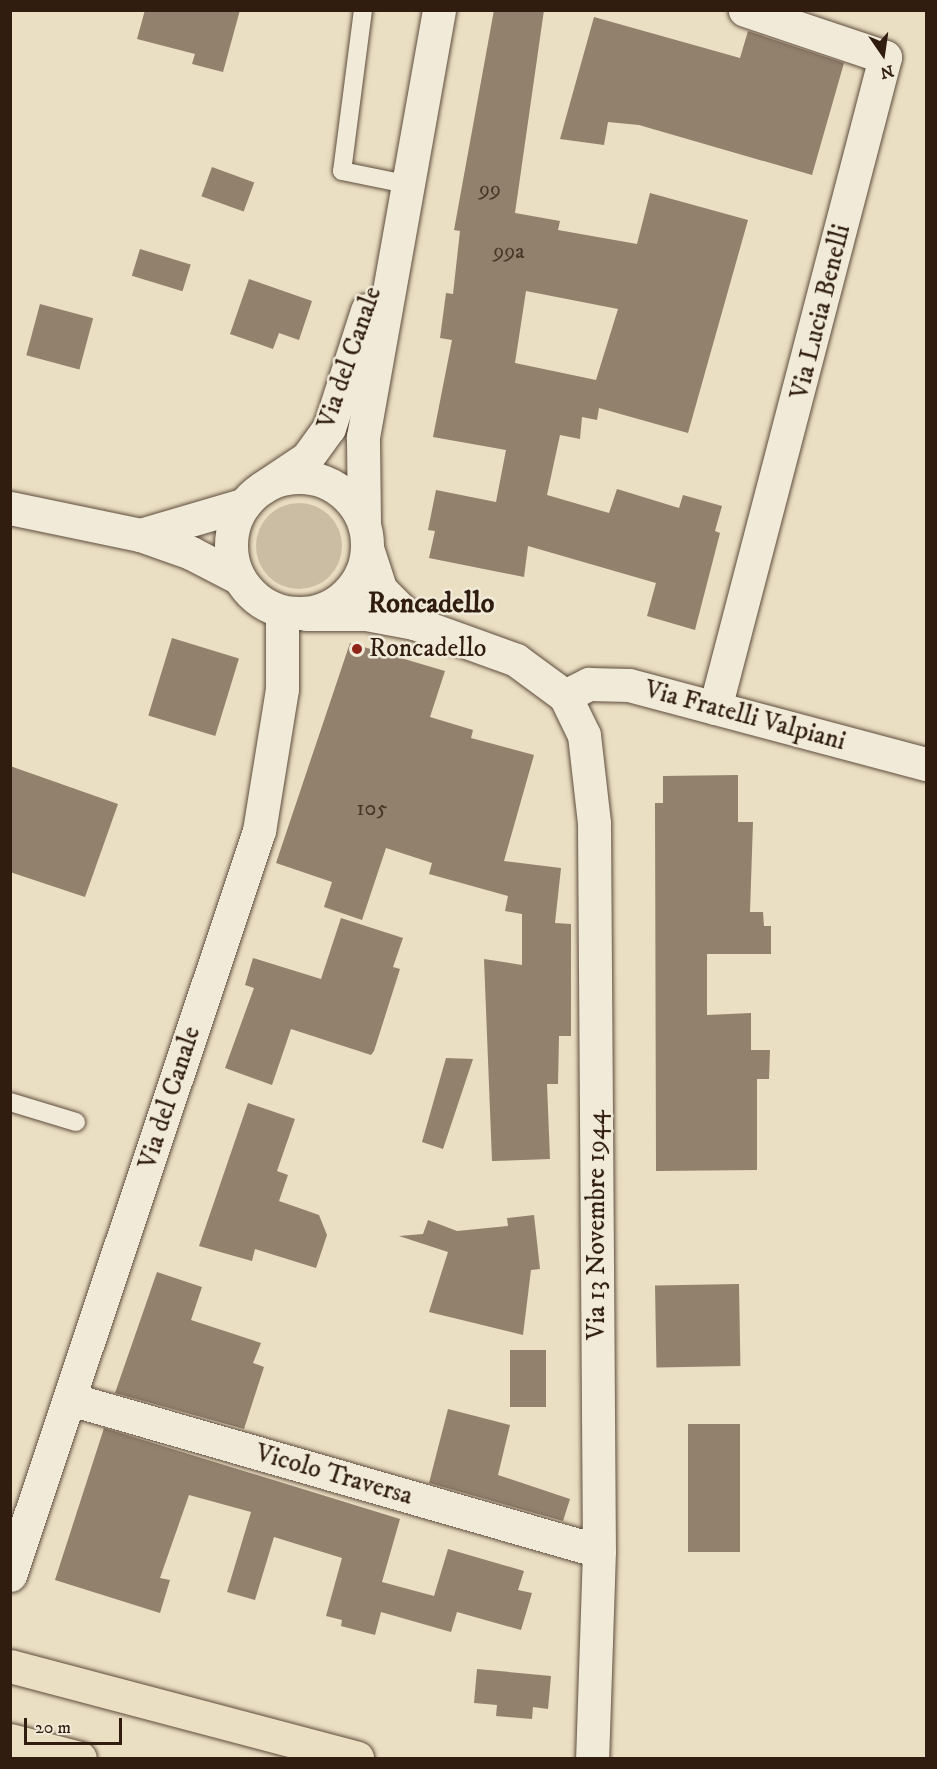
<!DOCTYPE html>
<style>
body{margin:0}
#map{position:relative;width:937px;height:1769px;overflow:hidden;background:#eadec3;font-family:"IM FELL DW Pica",serif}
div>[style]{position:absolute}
.green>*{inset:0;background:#cabda4}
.round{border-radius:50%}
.building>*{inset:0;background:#91816d;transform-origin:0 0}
.roads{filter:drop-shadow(0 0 2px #5e4d3c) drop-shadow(0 0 2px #5e4d3c)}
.service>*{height:18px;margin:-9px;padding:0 9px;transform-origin:9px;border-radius:9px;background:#f1ead8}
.minor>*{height:33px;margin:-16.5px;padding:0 16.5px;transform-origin:16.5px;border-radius:16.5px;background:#f1ead8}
.tertiary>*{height:33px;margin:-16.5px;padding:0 16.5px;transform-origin:16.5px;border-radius:16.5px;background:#f1ead8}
.tertiary>.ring{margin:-16.5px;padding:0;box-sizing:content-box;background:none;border:33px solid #f1ead8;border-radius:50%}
.motorway>*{height:33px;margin:-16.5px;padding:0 16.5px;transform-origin:16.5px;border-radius:16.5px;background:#eadec3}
.dots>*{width:16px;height:16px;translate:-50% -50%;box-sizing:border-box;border:3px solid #f1ead8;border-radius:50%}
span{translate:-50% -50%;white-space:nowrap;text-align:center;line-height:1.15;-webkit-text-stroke:5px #f1ead8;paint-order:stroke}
.number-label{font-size:22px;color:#483626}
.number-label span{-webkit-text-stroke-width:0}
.street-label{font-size:26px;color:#301d0f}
.poi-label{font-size:26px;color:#301d0f}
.left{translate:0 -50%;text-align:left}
.quarter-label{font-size:28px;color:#301d0f;font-weight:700}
.frame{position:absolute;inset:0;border:12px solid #301d0f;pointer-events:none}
.north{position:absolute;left:853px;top:24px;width:60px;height:60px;-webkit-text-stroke:4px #f1ead8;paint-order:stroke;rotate:167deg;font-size:16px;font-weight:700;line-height:24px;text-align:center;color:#301d0f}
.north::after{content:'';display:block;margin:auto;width:21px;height:27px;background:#301d0f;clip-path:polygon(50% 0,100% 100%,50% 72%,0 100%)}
.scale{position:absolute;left:24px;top:1718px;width:98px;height:27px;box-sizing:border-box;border:3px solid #301d0f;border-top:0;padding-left:8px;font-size:18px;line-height:21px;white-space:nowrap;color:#301d0f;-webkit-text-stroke:4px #f1ead8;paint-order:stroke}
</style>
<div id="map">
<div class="green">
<div class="round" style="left:256px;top:503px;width:86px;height:86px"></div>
</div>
<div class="building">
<div style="clip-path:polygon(145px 10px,240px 10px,223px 72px,192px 64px,195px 54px,137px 39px)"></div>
<div style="clip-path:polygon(evenodd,494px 10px,544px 10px,515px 213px,560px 221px,558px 230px,637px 244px,650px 193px,748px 220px,688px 433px,599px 408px,597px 420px,582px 417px,580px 439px,560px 435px,547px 495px,609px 513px,617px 489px,679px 508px,683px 495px,722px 506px,715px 531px,720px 533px,695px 630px,647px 616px,656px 583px,528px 546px,524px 577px,429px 558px,435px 531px,428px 530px,436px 490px,496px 502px,506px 450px,433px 437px,452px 340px,440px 338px,446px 293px,453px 294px,460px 231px,454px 230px,494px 10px,526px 291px,618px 309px,596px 380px,515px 363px,526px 291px)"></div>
<div style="clip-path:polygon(594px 17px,740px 58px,748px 31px,844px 63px,812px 175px,639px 125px,608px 122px,604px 145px,560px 139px)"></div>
<div style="left:212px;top:167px;width:45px;height:31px;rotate:20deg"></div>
<div style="left:140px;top:249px;width:53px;height:28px;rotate:17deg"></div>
<div style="clip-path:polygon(249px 279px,312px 301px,299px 340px,279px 333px,273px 349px,230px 334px)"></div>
<div style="left:40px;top:304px;width:55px;height:53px;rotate:15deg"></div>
<div style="left:172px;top:638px;width:70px;height:81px;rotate:17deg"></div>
<div style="clip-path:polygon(350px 643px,445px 671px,430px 717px,473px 730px,471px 738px,534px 755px,504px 861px,561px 868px,555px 923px,571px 924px,571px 1036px,559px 1036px,558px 1084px,547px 1084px,550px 1159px,492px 1161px,484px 959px,522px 965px,522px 914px,505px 911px,508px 896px,429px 874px,432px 863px,386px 848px,362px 920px,324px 907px,332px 882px,276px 863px)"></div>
<div style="clip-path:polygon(10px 766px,118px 804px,85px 897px,10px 872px)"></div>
<div style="clip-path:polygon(738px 775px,738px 822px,753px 822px,750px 912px,763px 912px,764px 926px,771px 926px,771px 954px,707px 954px,707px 1015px,751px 1013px,751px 1050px,770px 1050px,769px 1079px,757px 1079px,757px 1170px,656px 1171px,655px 803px,663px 803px,663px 776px)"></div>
<div style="clip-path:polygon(341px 918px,403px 938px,393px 967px,400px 969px,374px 1051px,371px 1055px,291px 1029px,272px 1085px,225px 1068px,254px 988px,245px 985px,253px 958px,321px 979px)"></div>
<div style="clip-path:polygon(446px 1058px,473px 1059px,443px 1149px,422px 1142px)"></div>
<div style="clip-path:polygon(248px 1103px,295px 1119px,277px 1171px,288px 1175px,279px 1201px,319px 1215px,327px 1235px,316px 1268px,255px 1249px,252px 1261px,199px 1246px)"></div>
<div style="clip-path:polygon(534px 1215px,540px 1269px,531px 1270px,523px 1335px,429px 1312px,448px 1252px,399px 1236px,423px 1234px,428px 1220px,457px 1231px,508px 1226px,507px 1218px)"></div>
<div style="clip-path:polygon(157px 1272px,202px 1287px,191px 1320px,261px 1343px,253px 1363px,264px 1367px,244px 1429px,115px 1393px)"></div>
<div style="left:739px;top:1284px;width:82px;height:84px;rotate:89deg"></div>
<div style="left:546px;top:1350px;width:57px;height:36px;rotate:90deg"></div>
<div style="clip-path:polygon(448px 1409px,510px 1425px,498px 1475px,570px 1499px,563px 1521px,429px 1483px)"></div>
<div style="left:688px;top:1424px;width:52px;height:128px"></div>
<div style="clip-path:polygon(104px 1428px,400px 1519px,382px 1582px,434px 1596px,448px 1549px,524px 1571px,518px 1590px,532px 1593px,521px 1630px,457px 1612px,451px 1632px,381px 1612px,375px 1635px,341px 1626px,342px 1620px,326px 1616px,342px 1558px,274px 1537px,255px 1600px,227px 1592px,251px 1512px,189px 1495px,160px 1578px,170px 1580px,160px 1613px,55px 1580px)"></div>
<div style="clip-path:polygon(477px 1669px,551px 1676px,548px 1709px,533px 1707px,532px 1719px,496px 1716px,497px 1705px,474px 1703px)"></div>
</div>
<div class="roads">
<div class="service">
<div style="left:363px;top:10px;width:162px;rotate:97.4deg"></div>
<div style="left:342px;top:171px;width:65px;rotate:11.5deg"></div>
<div style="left:10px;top:1102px;width:69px;rotate:16.9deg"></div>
</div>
<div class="minor">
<div style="left:262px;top:488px;width:54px;rotate:-33.7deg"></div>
<div style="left:307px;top:458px;width:37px;rotate:-54deg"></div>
<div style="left:329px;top:428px;width:124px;rotate:-72.1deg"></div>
<div style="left:364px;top:522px;width:85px;rotate:-90.7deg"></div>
<div style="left:363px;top:437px;width:434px;rotate:-79.9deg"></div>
<div style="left:715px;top:708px;width:673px;rotate:-75.36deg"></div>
<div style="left:885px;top:57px;width:148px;rotate:-161.4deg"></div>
<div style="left:70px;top:1399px;width:550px;rotate:16.03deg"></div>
<div style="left:10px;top:1575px;width:785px;rotate:-71.5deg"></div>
<div style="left:259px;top:831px;width:144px;rotate:-80.8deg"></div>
<div style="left:282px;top:689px;width:77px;rotate:-90deg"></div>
</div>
<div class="tertiary">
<div class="ring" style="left:231px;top:477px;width:103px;height:103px"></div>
<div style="left:10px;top:508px;width:133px;rotate:11.7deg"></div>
<div style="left:140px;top:535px;width:54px;rotate:19.4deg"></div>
<div style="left:191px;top:553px;width:54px;rotate:27.5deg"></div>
<div style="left:140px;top:535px;width:109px;rotate:-16.4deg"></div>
<div style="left:368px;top:551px;width:40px;rotate:72deg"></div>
<div style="left:380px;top:589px;width:48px;rotate:45deg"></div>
<div style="left:306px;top:614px;width:60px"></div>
<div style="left:366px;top:614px;width:49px;rotate:10.6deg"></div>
<div style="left:414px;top:623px;width:109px;rotate:19.9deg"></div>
<div style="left:516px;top:660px;width:61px;rotate:36.3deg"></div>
<div style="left:565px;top:696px;width:43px;rotate:64deg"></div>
<div style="left:584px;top:735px;width:89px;rotate:83.5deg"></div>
<div style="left:594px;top:823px;width:728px;rotate:89.61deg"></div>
<div style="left:599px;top:1551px;width:207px;rotate:91.9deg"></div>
<div style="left:565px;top:696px;width:27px;rotate:-27deg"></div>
<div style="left:589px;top:684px;width:40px;rotate:1.4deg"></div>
<div style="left:629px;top:685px;width:307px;rotate:14.9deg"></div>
</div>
<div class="motorway">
<div style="left:10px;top:1666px;width:359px;rotate:14.8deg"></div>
<div style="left:10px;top:1740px;width:72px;rotate:14.4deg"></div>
</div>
</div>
<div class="dots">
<div style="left:357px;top:649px;background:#8f2418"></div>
</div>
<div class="number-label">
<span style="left:490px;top:190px">99</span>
<span style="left:509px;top:252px">99a</span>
<span style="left:372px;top:809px">105</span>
</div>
<div class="street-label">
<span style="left:821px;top:312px;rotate:-76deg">Via Lucia Benelli</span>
<span style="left:350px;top:358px;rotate:-71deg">Via del Canale</span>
<span style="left:745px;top:716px;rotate:15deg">Via Fratelli Valpiani</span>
<span style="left:170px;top:1098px;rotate:-72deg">Via del Canale</span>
<span style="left:597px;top:1225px;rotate:-90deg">Via 13 Novembre 1944</span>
<span style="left:334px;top:1475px;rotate:16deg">Vicolo Traversa</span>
</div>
<div class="poi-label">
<span class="left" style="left:369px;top:649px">Roncadello</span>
</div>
<div class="quarter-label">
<span style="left:431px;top:604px">Roncadello</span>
</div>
<div class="frame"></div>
<div class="north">N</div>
<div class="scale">20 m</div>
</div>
